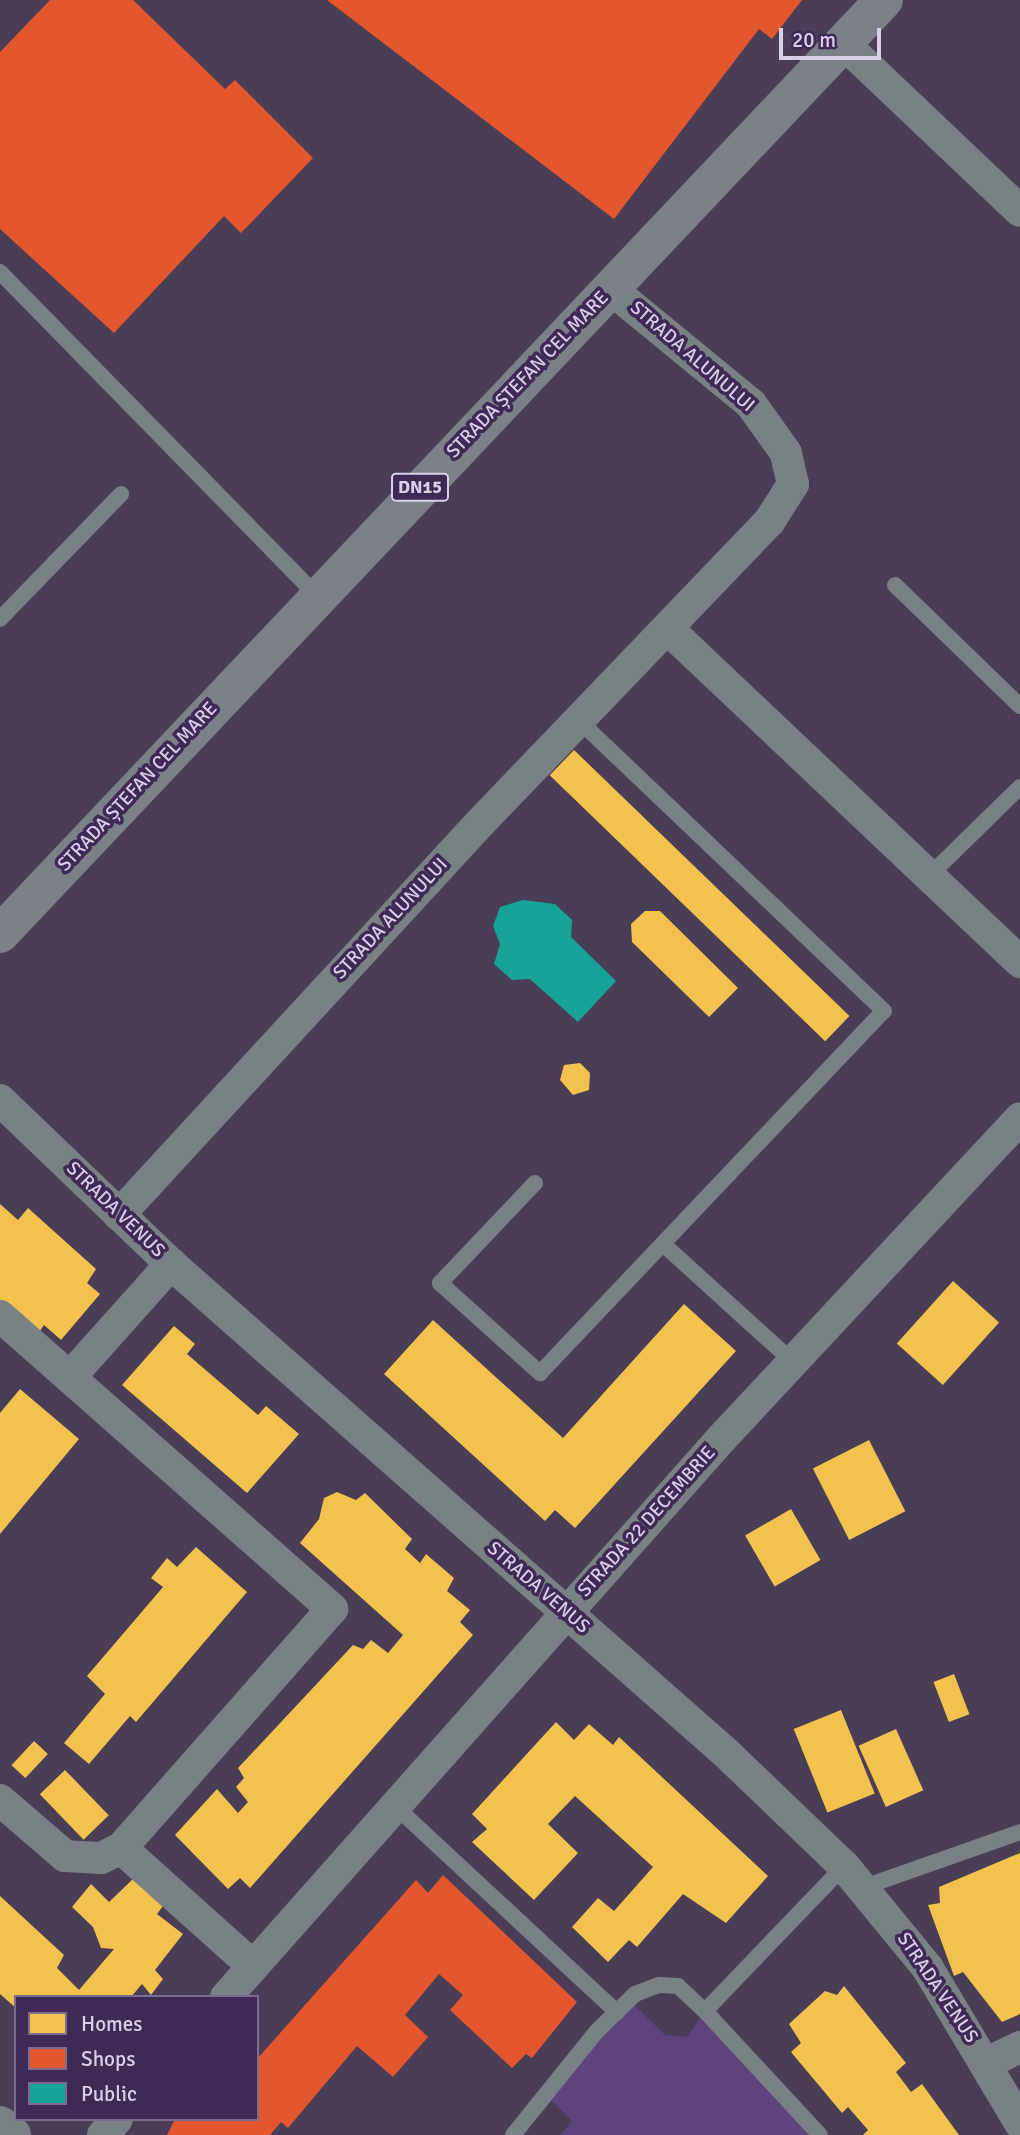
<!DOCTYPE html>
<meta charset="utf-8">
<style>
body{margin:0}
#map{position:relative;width:1020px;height:2135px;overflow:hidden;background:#493e56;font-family:Signika,sans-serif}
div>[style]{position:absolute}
.green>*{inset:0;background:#5e437c}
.homes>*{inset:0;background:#f2c14e;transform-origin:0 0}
.shops>*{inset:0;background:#e4572e}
.public>*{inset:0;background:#17a398}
.service>*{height:16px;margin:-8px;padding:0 8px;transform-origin:8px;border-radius:8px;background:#7a8184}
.minor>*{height:32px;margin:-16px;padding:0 16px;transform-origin:16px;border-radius:16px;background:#7a8184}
.tertiary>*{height:38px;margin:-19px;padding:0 19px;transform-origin:19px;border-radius:19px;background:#7a8184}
.primary>*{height:38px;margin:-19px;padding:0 19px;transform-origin:19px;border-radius:19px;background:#7c8189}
span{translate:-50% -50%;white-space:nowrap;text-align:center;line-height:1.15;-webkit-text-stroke:7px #3e2a54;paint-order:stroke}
.shield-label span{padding:2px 5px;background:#3e2a54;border:2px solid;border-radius:5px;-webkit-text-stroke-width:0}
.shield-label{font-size:18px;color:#dacfe9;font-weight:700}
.street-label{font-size:19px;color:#dacfe9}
.legend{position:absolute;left:14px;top:1995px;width:245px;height:126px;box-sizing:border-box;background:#3e2a54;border:2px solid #7c6c90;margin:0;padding:9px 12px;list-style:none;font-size:21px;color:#dacfe9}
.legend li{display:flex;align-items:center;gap:14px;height:35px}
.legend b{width:35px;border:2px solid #7c6c90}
.scale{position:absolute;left:779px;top:28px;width:102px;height:32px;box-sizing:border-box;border:4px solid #dacfe9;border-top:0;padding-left:9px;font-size:21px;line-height:24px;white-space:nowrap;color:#dacfe9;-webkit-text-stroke:5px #3e2a54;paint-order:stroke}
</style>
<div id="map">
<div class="green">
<div style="clip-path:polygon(629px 2000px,665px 2035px,687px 2037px,705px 2011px,820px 2135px,560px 2135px,572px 2121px,546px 2095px)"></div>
</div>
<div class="homes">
<div style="left:574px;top:750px;width:383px;height:35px;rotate:44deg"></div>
<div style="clip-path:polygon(645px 911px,660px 911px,738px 988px,709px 1017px,632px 942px,631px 924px)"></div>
<div style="clip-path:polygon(580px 1063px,590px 1073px,589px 1090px,573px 1095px,560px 1080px,564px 1065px)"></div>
<div style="clip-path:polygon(0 1204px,18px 1220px,28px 1208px,96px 1269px,87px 1283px,100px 1294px,61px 1340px,44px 1325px,37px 1335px,0 1301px)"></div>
<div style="left:953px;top:1281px;width:62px;height:84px;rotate:42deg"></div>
<div style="clip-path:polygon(684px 1304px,736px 1351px,575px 1528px,555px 1510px,545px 1521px,384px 1374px,433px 1320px,563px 1438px)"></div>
<div style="clip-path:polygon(174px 1326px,195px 1344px,187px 1354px,258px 1415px,266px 1406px,299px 1434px,247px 1493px,122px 1385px)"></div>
<div style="clip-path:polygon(20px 1389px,79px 1439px,0 1534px,0 1413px)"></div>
<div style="left:869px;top:1440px;width:80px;height:63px;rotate:63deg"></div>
<div style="clip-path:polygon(337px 1492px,356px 1500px,365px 1493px,412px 1539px,405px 1549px,420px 1563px,426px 1554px,454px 1578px,447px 1591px,470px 1610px,460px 1622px,473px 1635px,250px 1888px,240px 1878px,228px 1889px,175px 1835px,217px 1789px,238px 1813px,248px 1802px,236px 1787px,244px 1778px,238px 1768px,353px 1645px,363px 1649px,371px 1640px,388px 1653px,403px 1635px,300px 1543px,319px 1519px,324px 1498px)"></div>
<div style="left:791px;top:1509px;width:59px;height:53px;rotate:60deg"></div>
<div style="clip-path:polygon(196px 1547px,247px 1592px,136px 1722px,130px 1716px,89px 1764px,64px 1743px,105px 1694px,87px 1676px,163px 1587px,151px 1578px,167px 1558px,177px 1567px)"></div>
<div style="left:954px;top:1674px;width:43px;height:22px;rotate:69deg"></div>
<div style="left:841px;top:1710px;width:90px;height:51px;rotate:68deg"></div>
<div style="clip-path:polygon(556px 1722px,574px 1740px,589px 1724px,613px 1745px,619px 1737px,768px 1876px,726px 1923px,683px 1894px,637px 1947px,629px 1940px,608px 1962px,572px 1927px,598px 1898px,614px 1911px,653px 1867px,575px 1796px,548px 1824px,578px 1853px,534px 1900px,472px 1842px,487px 1829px,472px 1814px)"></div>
<div style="left:896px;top:1729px;width:67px;height:41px;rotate:66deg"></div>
<div style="left:34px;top:1741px;width:19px;height:33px;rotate:43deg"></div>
<div style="left:65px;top:1770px;width:63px;height:35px;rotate:46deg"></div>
<div style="clip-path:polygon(1020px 1853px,1020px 2014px,1002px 2022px,963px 1972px,954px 1976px,928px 1905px,940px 1903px,939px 1887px)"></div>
<div style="clip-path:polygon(133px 1879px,163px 1906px,157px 1914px,183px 1934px,155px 1970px,163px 1979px,151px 1995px,142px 1984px,131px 1997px,16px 1997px,16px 2008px,0 1994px,0 1896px,64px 1955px,57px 1968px,79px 1990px,114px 1949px,101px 1948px,93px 1927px,72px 1907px,91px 1884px,109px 1902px)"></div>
<div style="clip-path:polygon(844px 1986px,906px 2063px,896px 2072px,911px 2092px,922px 2084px,959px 2135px,863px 2135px,868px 2130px,848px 2107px,842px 2113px,791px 2052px,801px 2043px,789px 2024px,825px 1991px,837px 1995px)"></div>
</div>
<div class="shops">
<div style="clip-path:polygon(50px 0,133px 0,225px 89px,235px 80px,313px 158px,241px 233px,224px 216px,114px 333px,0 229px,0 52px)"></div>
<div style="clip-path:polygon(327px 0,802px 0,772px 39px,759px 29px,614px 219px)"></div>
<div style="clip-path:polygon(443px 1875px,577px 2002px,532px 2058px,526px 2054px,512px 2068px,450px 2010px,463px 1995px,439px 1974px,405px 2015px,428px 2037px,393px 2077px,357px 2046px,288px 2128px,281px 2122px,270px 2135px,167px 2135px,175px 2119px,257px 2119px,257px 2059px,416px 1880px,428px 1893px)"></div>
</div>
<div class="public">
<div style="clip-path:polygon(523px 900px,555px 904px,572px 920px,571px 937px,616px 981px,578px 1022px,530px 979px,512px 980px,494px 964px,500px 944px,493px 926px,500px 907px)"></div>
</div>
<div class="service">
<div style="left:0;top:272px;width:453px;rotate:45.6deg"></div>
<div style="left:895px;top:585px;width:174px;rotate:44.1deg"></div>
<div style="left:0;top:619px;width:174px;rotate:-45.9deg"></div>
<div style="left:929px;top:876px;width:127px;rotate:-44.4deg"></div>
<div style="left:535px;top:1183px;width:138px;rotate:133.5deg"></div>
<div style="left:440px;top:1283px;width:135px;rotate:42deg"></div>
<div style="left:540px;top:1373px;width:499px;rotate:-46.5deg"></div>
<div style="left:884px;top:1011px;width:421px;rotate:-136.4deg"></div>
<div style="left:663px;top:1244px;width:174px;rotate:42.2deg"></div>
<div style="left:395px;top:1806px;width:303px;rotate:42.9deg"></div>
<div style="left:864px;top:1887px;width:165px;rotate:-19.4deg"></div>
<div style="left:705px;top:2011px;width:201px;rotate:-46.2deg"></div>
<div style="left:513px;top:2135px;width:134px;rotate:-51.1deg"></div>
<div style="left:597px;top:2031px;width:53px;rotate:-44.2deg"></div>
<div style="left:635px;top:1994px;width:26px;rotate:-21deg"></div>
<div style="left:659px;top:1985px;width:19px;rotate:3deg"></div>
<div style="left:678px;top:1986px;width:37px;rotate:43deg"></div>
<div style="left:705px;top:2011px;width:169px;rotate:47.2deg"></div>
</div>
<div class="minor">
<div style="left:842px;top:42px;width:245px;rotate:43.5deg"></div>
<div style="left:668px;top:629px;width:485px;rotate:43.4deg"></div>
<div style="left:0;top:1100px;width:237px;rotate:43.8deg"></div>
<div style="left:171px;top:1264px;width:740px;rotate:41.38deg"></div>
<div style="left:726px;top:1753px;width:163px;rotate:43.8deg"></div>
<div style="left:844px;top:1866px;width:131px;rotate:50.6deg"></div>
<div style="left:927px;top:1967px;width:182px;rotate:59.2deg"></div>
<div style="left:119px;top:1215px;width:533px;rotate:-47.36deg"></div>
<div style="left:480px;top:823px;width:417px;rotate:-46.2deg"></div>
<div style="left:769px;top:522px;width:45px;rotate:-57.7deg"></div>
<div style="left:793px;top:484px;width:32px;rotate:-103deg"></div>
<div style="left:786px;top:453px;width:60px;rotate:-125.5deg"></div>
<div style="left:751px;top:404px;width:183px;rotate:-140.6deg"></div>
<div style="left:0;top:1316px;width:443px;rotate:41.4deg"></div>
<div style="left:332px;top:1609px;width:319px;rotate:131.4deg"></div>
<div style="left:121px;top:1848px;width:22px;rotate:153deg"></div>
<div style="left:101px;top:1858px;width:36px;rotate:-177deg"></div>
<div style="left:65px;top:1856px;width:86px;rotate:-139.3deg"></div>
<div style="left:70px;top:1377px;width:152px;rotate:-48.2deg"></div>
<div style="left:121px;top:1848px;width:177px;rotate:41.8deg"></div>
<div style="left:226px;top:1997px;width:747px;rotate:-48.42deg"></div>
<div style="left:722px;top:1438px;width:437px;rotate:-47deg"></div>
<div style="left:987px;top:2063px;width:37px;rotate:-26deg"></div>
<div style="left:103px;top:2135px;width:21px;rotate:-49deg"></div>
</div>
<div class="tertiary">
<div style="left:0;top:2125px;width:16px;rotate:40deg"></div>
</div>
<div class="primary">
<div style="left:0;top:934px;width:1286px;rotate:-46.58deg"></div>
</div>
<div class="shield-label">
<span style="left:420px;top:487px">DN15</span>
</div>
<div class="street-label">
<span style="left:692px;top:357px;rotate:41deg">STRADA ALUNULUI</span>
<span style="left:528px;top:375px;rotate:-46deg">STRADA ȘTEFAN CEL MARE</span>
<span style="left:138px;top:787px;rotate:-47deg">STRADA ȘTEFAN CEL MARE</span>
<span style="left:391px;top:919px;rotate:-47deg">STRADA ALUNULUI</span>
<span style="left:115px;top:1210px;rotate:44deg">STRADA VENUS</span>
<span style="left:647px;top:1522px;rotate:-48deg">STRADA 22 DECEMBRIE</span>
<span style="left:538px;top:1588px;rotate:41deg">STRADA VENUS</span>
<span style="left:937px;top:1988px;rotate:56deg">STRADA VENUS</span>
</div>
<ul class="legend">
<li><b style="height:19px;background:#f2c14e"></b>Homes</li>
<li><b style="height:19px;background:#e4572e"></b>Shops</li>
<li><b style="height:19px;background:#17a398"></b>Public</li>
</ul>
<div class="scale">20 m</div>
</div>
